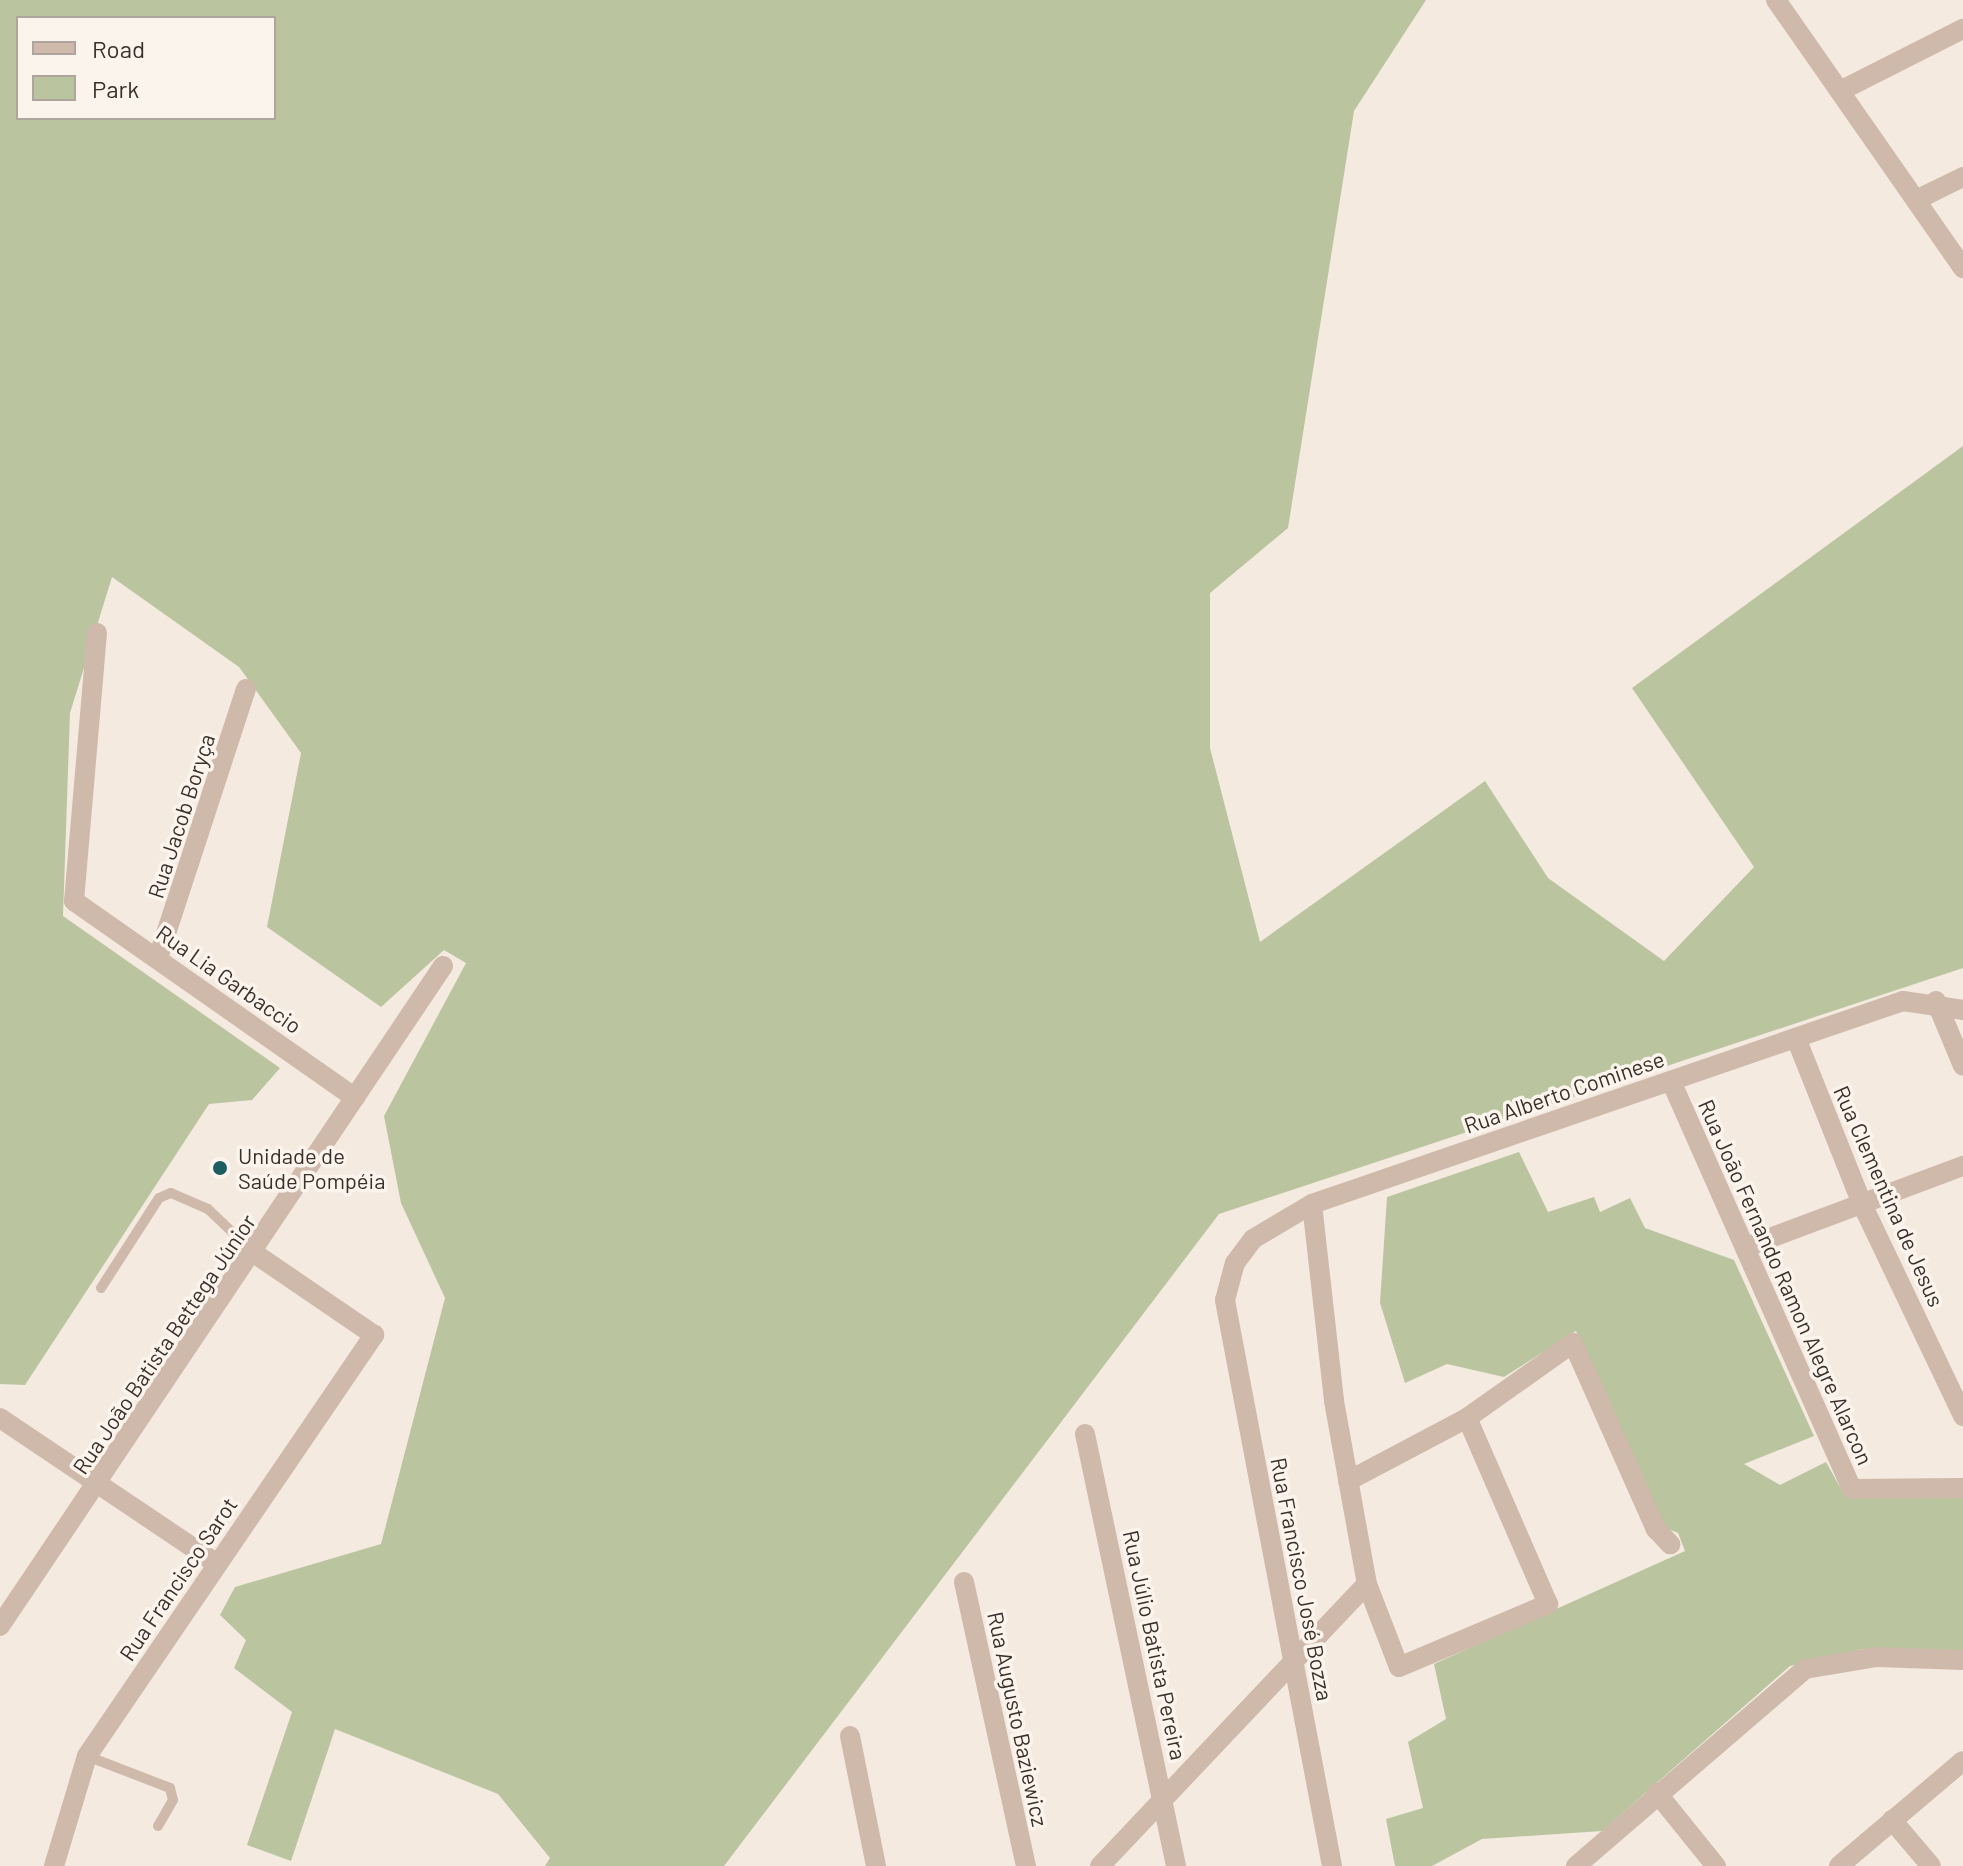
<!DOCTYPE html>
<meta charset="utf-8">
<style>
body{margin:0}
#map{position:relative;width:1963px;height:1866px;overflow:hidden;background:#f4eae0;font-family:Barlow,sans-serif}
div>[style]{position:absolute}
.green>*{inset:0;background:#bac59f}
.service>*{height:10px;margin:-5px;padding:0 5px;transform-origin:5px;border-radius:5px;background:#ceb9ab}
.minor>*{height:20px;margin:-10px;padding:0 10px;transform-origin:10px;border-radius:10px;background:#ceb9ab}
.dots>*{width:22px;height:22px;translate:-50% -50%;box-sizing:border-box;border:4px solid #fbf4ed;border-radius:50%}
span{translate:-50% -50%;white-space:nowrap;text-align:center;line-height:1.15;-webkit-text-stroke:7px #fbf4ed;paint-order:stroke}
.street-label{font-size:22px;color:#3b2f2a}
.poi-label{font-size:22px;color:#3b2f2a}
.left{translate:0 -50%;text-align:left}
.legend{position:absolute;left:16px;top:16px;width:260px;height:104px;box-sizing:border-box;background:#fbf4ed;border:2px solid #aea59f;margin:0;padding:10px 14px;list-style:none;font-size:24px;color:#3b2f2a}
.legend li{display:flex;align-items:center;gap:16px;height:40px}
.legend b{width:40px;border:2px solid #aea59f}
</style>
<div id="map">
<div class="green">
<div style="clip-path:polygon(evenodd,0 0,1426px 0,1354px 111px,1288px 528px,1210px 593px,1210px 748px,1260px 942px,1485px 781px,1548px 878px,1664px 961px,1754px 867px,1632px 688px,1963px 446px,1963px 968px,1219px 1214px,724px 1866px,545px 1866px,550px 1858px,498px 1794px,335px 1729px,291px 1861px,247px 1845px,292px 1712px,234px 1668px,246px 1640px,220px 1615px,235px 1587px,381px 1544px,445px 1298px,401px 1203px,384px 1116px,466px 963px,444px 950px,381px 1007px,267px 927px,301px 753px,239px 667px,112px 577px,70px 713px,63px 916px,280px 1068px,252px 1100px,209px 1104px,25px 1385px,0 1384px,0 0,18px 18px,274px 18px,274px 118px,18px 118px,18px 18px)"></div>
<div style="clip-path:polygon(1519px 1152px,1548px 1212px,1594px 1197px,1600px 1212px,1630px 1198px,1645px 1228px,1734px 1260px,1814px 1436px,1744px 1464px,1780px 1485px,1826px 1462px,1845px 1496px,1963px 1497px,1963px 1651px,1863px 1649px,1790px 1666px,1602px 1831px,1482px 1839px,1432px 1866px,1395px 1866px,1386px 1819px,1423px 1808px,1408px 1742px,1446px 1719px,1434px 1664px,1685px 1551px,1678px 1533px,1661px 1526px,1576px 1331px,1504px 1377px,1447px 1364px,1405px 1383px,1380px 1303px,1387px 1197px)"></div>
</div>
<div class="service">
<div style="left:101px;top:1288px;width:107px;rotate:-57.2deg"></div>
<div style="left:159px;top:1198px;width:13px;rotate:-23deg"></div>
<div style="left:171px;top:1193px;width:40px;rotate:23.4deg"></div>
<div style="left:208px;top:1209px;width:64px;rotate:43.7deg"></div>
<div style="left:87px;top:1756px;width:89px;rotate:21.1deg"></div>
<div style="left:170px;top:1788px;width:12px;rotate:76deg"></div>
<div style="left:173px;top:1800px;width:30px;rotate:120deg"></div>
</div>
<div class="minor">
<div style="left:1776px;top:0;width:327px;rotate:55.1deg"></div>
<div style="left:1840px;top:91px;width:138px;rotate:-26.8deg"></div>
<div style="left:1916px;top:200px;width:52px;rotate:-26.1deg"></div>
<div style="left:97px;top:633px;width:269px;rotate:94.9deg"></div>
<div style="left:74px;top:901px;width:343px;rotate:35deg"></div>
<div style="left:158px;top:958px;width:283px;rotate:-71.9deg"></div>
<div style="left:1936px;top:1001px;width:70px;rotate:67.4deg"></div>
<div style="left:1796px;top:1038px;width:179px;rotate:68.3deg"></div>
<div style="left:1862px;top:1204px;width:235px;rotate:64.5deg"></div>
<div style="left:1671px;top:1081px;width:446px;rotate:66.1deg"></div>
<div style="left:1852px;top:1489px;width:111px;rotate:-0.5deg"></div>
<div style="left:1312px;top:1204px;width:198px;rotate:83.6deg"></div>
<div style="left:1334px;top:1401px;width:186px;rotate:79.8deg"></div>
<div style="left:1367px;top:1584px;width:89px;rotate:68.9deg"></div>
<div style="left:1399px;top:1667px;width:162px;rotate:-22.9deg"></div>
<div style="left:1548px;top:1604px;width:203px;rotate:-113.5deg"></div>
<div style="left:1746px;top:1247px;width:232px;rotate:-20.5deg"></div>
<div style="left:0;top:1418px;width:262px;rotate:33.9deg"></div>
<div style="left:1085px;top:1434px;width:441px;rotate:78.1deg"></div>
<div style="left:1348px;top:1481px;width:135px;rotate:-27.9deg"></div>
<div style="left:1467px;top:1418px;width:130px;rotate:-35.3deg"></div>
<div style="left:1573px;top:1343px;width:204px;rotate:66deg"></div>
<div style="left:1656px;top:1529px;width:21px;rotate:47deg"></div>
<div style="left:964px;top:1582px;width:291px;rotate:77.7deg"></div>
<div style="left:0;top:1626px;width:795px;rotate:-56.13deg"></div>
<div style="left:850px;top:1736px;width:133px;rotate:78.7deg"></div>
<div style="left:1657px;top:1793px;width:94px;rotate:51.1deg"></div>
<div style="left:1892px;top:1820px;width:60px;rotate:49.7deg"></div>
<div style="left:54px;top:1866px;width:115px;rotate:-73.3deg"></div>
<div style="left:87px;top:1756px;width:510px;rotate:-55.72deg"></div>
<div style="left:374px;top:1335px;width:145px;rotate:-145.7deg"></div>
<div style="left:1100px;top:1866px;width:388px;rotate:-46.6deg"></div>
<div style="left:1332px;top:1866px;width:576px;rotate:-100.71deg"></div>
<div style="left:1225px;top:1300px;width:38px;rotate:-75deg"></div>
<div style="left:1235px;top:1263px;width:30px;rotate:-53deg"></div>
<div style="left:1253px;top:1239px;width:69px;rotate:-30.7deg"></div>
<div style="left:1312px;top:1204px;width:625px;rotate:-18.96deg"></div>
<div style="left:1903px;top:1001px;width:61px;rotate:8.5deg"></div>
<div style="left:1576px;top:1866px;width:302px;rotate:-40.7deg"></div>
<div style="left:1805px;top:1669px;width:73px;rotate:-9.5deg"></div>
<div style="left:1877px;top:1657px;width:86px;rotate:2deg"></div>
<div style="left:1839px;top:1866px;width:162px;rotate:-40.3deg"></div>
</div>
<div class="dots">
<div style="left:220px;top:1168px;background:#1d5f60"></div>
</div>
<div class="street-label">
<span style="left:181px;top:816px;rotate:-72deg">Rua Jacob Boryça</span>
<span style="left:229px;top:979px;rotate:35deg">Rua Lia Garbaccio</span>
<span style="left:1564px;top:1092px;rotate:-19deg">Rua Alberto Cominese</span>
<span style="left:1889px;top:1196px;rotate:66deg">Rua Clementina de Jesus</span>
<span style="left:1786px;top:1282px;rotate:66deg">Rua João Fernando Ramon Alegre Alarcon</span>
<span style="left:164px;top:1344px;rotate:-56deg">Rua João Batista Bettega Júnior</span>
<span style="left:178px;top:1579px;rotate:-56deg">Rua Francisco Sarot</span>
<span style="left:1302px;top:1579px;rotate:79deg">Rua Francisco José Bozza</span>
<span style="left:1155px;top:1645px;rotate:78deg">Rua Júlio Batista Pereira</span>
<span style="left:1018px;top:1719px;rotate:78deg">Rua Augusto Baziewicz</span>
</div>
<div class="poi-label">
<span class="left" style="left:238px;top:1168px">Unidade de<br>Saúde Pompéia</span>
</div>
<ul class="legend">
<li><b style="height:10px;background:#ceb9ab"></b>Road</li>
<li><b style="height:22px;background:#bac59f"></b>Park</li>
</ul>
</div>
